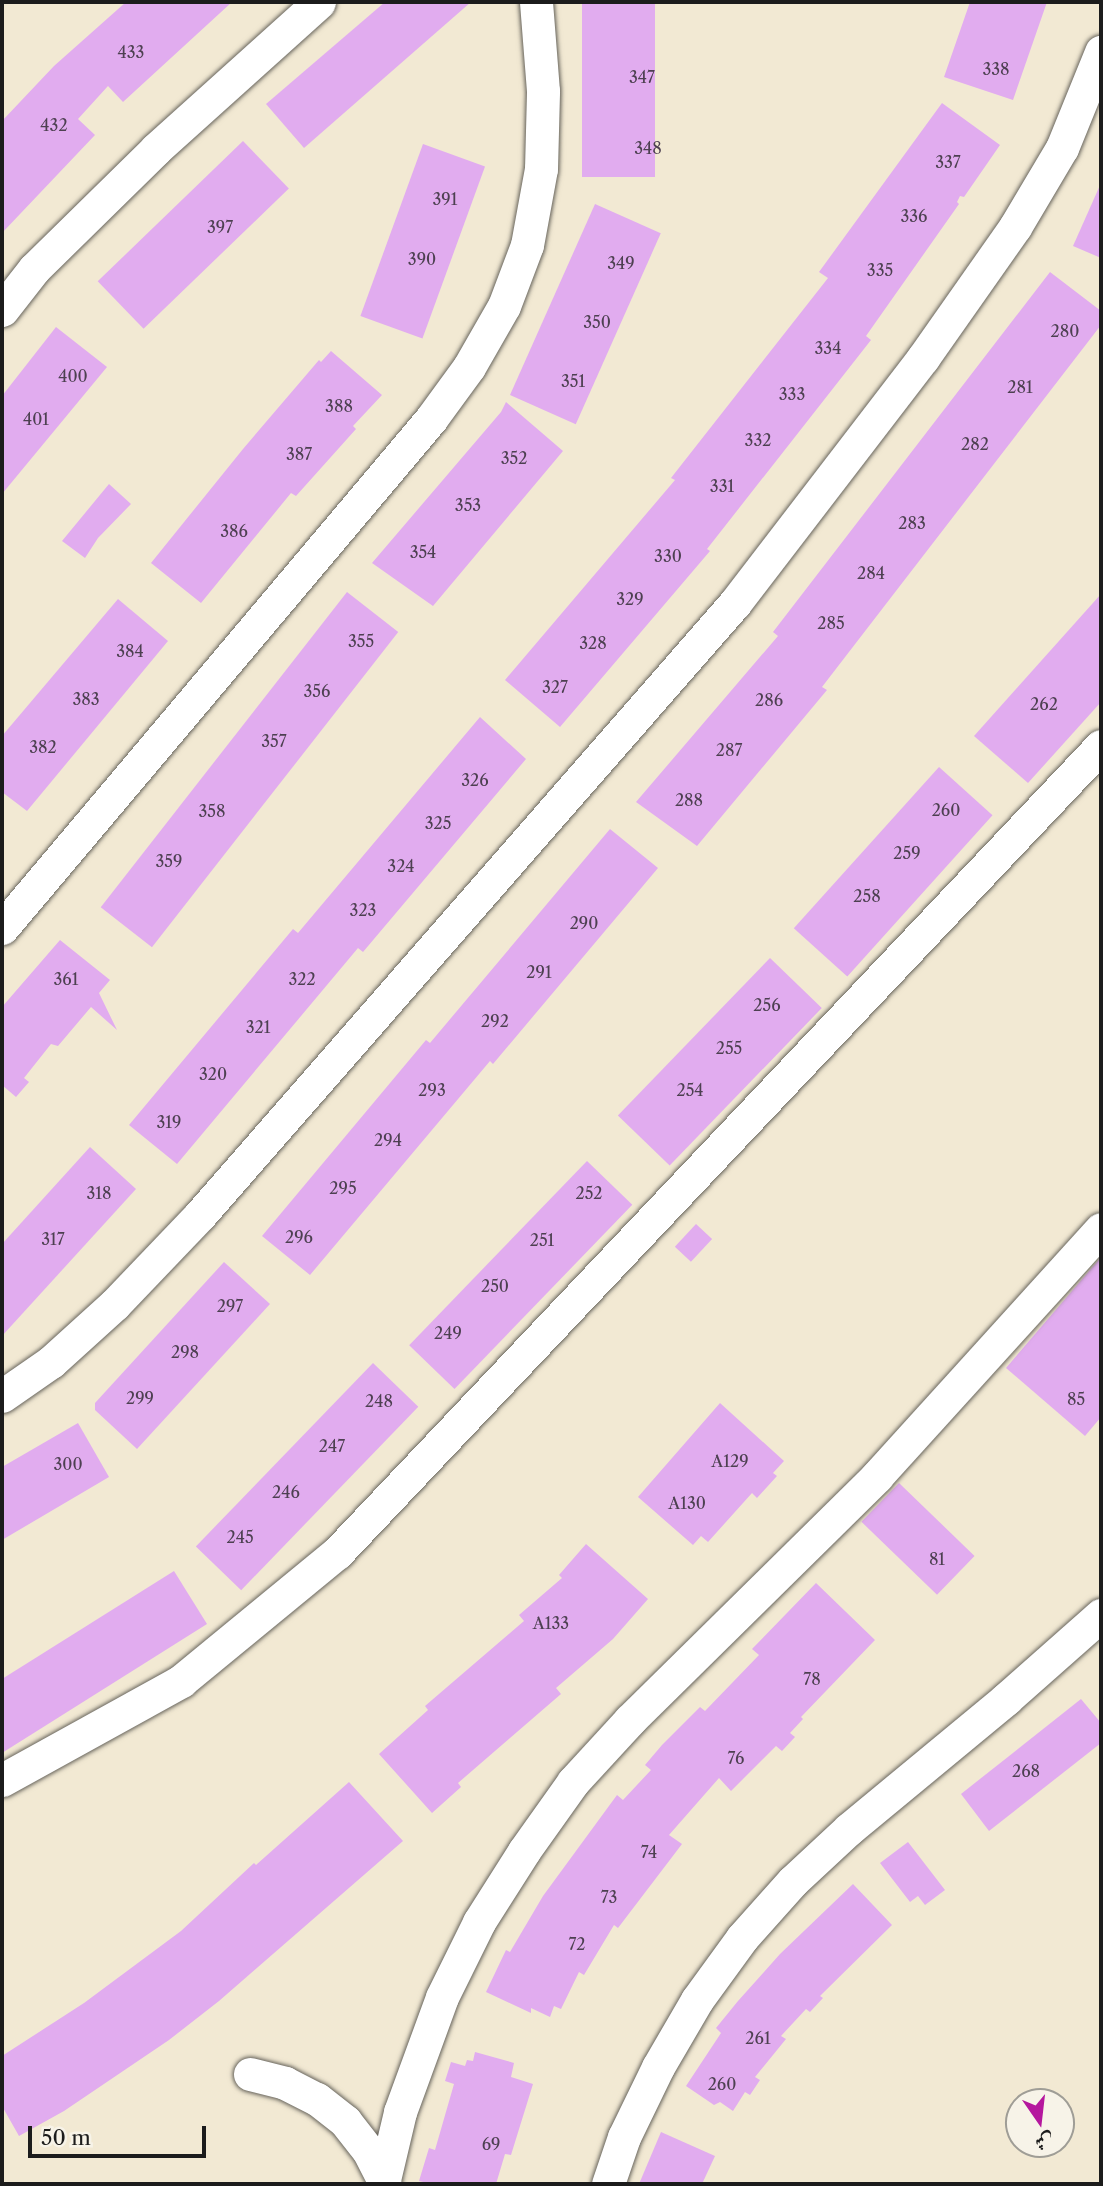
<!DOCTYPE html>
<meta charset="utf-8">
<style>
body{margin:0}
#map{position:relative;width:1103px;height:2186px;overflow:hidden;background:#f2e9d3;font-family:"Libre Caslon Text",Amiri,serif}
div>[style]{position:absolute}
.building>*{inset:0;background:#e1acef;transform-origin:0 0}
.roads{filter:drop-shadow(0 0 2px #67645c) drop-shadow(0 0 2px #67645c)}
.minor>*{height:33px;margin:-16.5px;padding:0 16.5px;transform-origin:16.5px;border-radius:16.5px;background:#fff}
span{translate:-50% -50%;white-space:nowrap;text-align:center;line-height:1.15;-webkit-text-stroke:5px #f7f3e8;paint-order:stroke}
.number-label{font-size:16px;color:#4d4051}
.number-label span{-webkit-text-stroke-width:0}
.frame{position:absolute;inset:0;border:4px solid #1c1c1c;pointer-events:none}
.north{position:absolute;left:1005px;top:2088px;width:70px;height:70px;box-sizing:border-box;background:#f7f3e8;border:2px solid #9f9d96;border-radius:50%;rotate:166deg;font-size:19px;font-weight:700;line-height:28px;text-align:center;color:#1c1c1c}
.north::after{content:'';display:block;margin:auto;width:24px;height:32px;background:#b5179e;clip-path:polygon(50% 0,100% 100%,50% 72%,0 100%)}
.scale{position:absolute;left:28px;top:2126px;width:178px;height:32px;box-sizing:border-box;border:4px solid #1c1c1c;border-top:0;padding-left:9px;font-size:21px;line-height:24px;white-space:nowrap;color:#1c1c1c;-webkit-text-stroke:5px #f7f3e8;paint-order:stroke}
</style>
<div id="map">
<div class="building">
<div style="clip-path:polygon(126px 2px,232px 2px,123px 102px,108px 86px,78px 119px,95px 135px,2px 233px,2px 121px,54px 66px)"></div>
<div style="clip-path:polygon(385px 2px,471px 2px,304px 148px,266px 104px)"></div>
<div style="left:582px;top:2px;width:73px;height:175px"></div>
<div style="clip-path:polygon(970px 2px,1047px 2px,1013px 100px,944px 77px)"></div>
<div style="clip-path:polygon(942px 103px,1000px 145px,964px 197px,960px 196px,957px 202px,959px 204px,866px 336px,871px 340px,707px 549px,710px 551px,560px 727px,505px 680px,675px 480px,671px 478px,828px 278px,819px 272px)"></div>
<div style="left:243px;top:141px;width:66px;height:202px;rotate:46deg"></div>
<div style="left:423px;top:144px;width:66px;height:183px;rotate:20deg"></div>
<div style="clip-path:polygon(1101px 183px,1101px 258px,1073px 246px)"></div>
<div style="left:595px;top:204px;width:72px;height:209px;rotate:24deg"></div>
<div style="clip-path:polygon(1050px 272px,1101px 311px,1101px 325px,822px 687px,827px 690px,697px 846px,636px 802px,778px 636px,773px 632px)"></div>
<div style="clip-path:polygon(56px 327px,107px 367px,2px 494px,2px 396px)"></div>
<div style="clip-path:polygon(331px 351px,382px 395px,353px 426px,356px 429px,296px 496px,291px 493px,201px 603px,151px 563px,243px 449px,319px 360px,321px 362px)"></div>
<div style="clip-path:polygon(506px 402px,563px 451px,433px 606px,372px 563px,501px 412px)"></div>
<div style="clip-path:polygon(109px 484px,131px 504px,98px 538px,85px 558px,62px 541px)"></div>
<div style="left:347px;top:592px;width:65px;height:400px;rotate:38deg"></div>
<div style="clip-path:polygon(1101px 594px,1101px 702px,1028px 783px,974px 736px)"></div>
<div style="clip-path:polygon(118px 599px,168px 641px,27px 811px,2px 792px,2px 736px)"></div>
<div style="clip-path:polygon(480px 717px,526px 759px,363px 952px,358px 948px,177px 1164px,129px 1125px,293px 929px,298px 933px)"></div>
<div style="left:939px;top:767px;width:72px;height:217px;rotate:42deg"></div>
<div style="clip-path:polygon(610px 829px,658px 868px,493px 1064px,490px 1061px,310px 1275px,262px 1236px,426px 1040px,430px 1043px)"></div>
<div style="clip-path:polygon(60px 940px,110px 980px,99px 993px,117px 1030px,91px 1007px,58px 1046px,51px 1044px,24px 1078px,29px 1082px,16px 1097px,2px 1085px,2px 1007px)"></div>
<div style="left:770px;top:958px;width:72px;height:219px;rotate:44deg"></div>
<div style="clip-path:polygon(90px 1147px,136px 1189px,2px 1336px,2px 1244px)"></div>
<div style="left:587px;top:1161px;width:63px;height:256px;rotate:44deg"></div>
<div style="left:696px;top:1224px;width:22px;height:31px;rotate:43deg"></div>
<div style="clip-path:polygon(1101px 1257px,1101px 1417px,1085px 1436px,1006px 1368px)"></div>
<div style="clip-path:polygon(224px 1262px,270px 1304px,137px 1449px,95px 1410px,95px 1403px)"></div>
<div style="left:373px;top:1363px;width:63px;height:255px;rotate:44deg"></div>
<div style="clip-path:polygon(720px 1403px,784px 1461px,773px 1473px,777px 1476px,757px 1498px,752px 1493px,708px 1542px,701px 1536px,693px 1545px,638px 1497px)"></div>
<div style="clip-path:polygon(78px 1423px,109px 1477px,2px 1540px,2px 1467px)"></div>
<div style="left:899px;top:1483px;width:105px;height:54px;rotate:44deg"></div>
<div style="clip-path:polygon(586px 1544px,648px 1599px,613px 1639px,556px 1688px,561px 1694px,458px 1783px,461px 1787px,432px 1813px,379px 1754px,428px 1710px,425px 1706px,524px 1621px,519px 1615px,562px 1578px,559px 1575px)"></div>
<div style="clip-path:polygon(174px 1571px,207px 1624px,2px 1753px,2px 1679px)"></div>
<div style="clip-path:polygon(816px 1583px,875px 1640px,801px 1717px,803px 1719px,790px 1733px,795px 1737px,782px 1751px,776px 1746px,731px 1791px,719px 1778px,669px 1835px,682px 1844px,618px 1928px,614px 1925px,584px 1975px,579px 1972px,561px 2009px,554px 2006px,550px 2017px,531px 2008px,531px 2013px,486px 1992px,506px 1950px,510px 1952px,543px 1896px,617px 1795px,623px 1800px,651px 1770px,645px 1765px,662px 1745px,700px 1707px,705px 1711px,759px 1655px,752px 1649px)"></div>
<div style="clip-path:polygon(1081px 1699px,1101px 1723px,1101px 1743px,989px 1831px,961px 1794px)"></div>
<div style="clip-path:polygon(349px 1782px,403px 1841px,219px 2001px,169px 2040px,64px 2111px,19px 2136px,2px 2106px,2px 2056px,84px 2003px,181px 1931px,254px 1863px,256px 1865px)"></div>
<div style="clip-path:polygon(908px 1842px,945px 1890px,925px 1905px,918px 1896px,910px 1902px,880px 1863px)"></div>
<div style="clip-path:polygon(853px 1884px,892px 1925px,820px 1996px,823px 1998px,810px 2012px,806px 2009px,781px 2036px,786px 2039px,755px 2077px,760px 2080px,750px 2095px,745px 2092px,733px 2111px,720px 2102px,714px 2105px,686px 2086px,721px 2033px,716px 2028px,738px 2001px,780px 1954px)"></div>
<div style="clip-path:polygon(475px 2052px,514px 2063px,511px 2077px,533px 2084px,511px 2155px,505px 2154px,496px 2184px,432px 2184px,419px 2181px,429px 2148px,435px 2150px,454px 2084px,445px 2081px,451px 2062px,465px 2066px,467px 2060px,473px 2061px)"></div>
<div style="clip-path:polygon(661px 2132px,715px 2156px,702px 2184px,639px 2184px)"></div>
</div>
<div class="roads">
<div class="minor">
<div style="left:2px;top:310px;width:52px;rotate:-52deg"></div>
<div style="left:34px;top:269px;width:171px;rotate:-44.5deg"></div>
<div style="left:156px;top:149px;width:219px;rotate:-42deg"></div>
<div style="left:2px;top:928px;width:666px;rotate:-49.87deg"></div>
<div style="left:431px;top:419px;width:64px;rotate:-53.8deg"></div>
<div style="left:469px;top:367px;width:70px;rotate:-60.2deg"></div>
<div style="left:504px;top:306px;width:65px;rotate:-69.3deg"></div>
<div style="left:527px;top:245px;width:77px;rotate:-79.6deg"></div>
<div style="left:541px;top:169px;width:78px;rotate:-88.5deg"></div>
<div style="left:543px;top:91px;width:89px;rotate:-94.5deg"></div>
<div style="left:2px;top:1396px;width:60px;rotate:-34.8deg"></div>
<div style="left:51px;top:1362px;width:86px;rotate:-42.2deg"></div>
<div style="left:115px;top:1304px;width:123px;rotate:-46.3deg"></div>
<div style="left:200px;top:1215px;width:813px;rotate:-48.84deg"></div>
<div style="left:735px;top:603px;width:309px;rotate:-52.5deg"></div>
<div style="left:923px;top:358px;width:160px;rotate:-54.9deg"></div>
<div style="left:1015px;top:227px;width:92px;rotate:-59.3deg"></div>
<div style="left:1062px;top:148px;width:104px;rotate:-67.9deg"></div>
<div style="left:2px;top:1780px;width:205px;rotate:-28.9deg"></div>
<div style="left:181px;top:1681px;width:202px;rotate:-39.4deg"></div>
<div style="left:337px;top:1553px;width:1111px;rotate:-46.57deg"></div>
<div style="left:250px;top:2074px;width:36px;rotate:14deg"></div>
<div style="left:285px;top:2083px;width:36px;rotate:27deg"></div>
<div style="left:317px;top:2099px;width:36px;rotate:38deg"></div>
<div style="left:345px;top:2121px;width:37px;rotate:52deg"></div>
<div style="left:368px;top:2150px;width:36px;rotate:63deg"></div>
<div style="left:383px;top:2184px;width:74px;rotate:-76.7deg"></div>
<div style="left:400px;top:2112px;width:122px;rotate:-69.9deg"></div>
<div style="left:442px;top:1997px;width:84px;rotate:-63.7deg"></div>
<div style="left:479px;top:1922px;width:84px;rotate:-57.6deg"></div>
<div style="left:524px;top:1851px;width:85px;rotate:-54.6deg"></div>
<div style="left:573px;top:1782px;width:84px;rotate:-47.4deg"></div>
<div style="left:630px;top:1720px;width:347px;rotate:-44.6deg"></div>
<div style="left:877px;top:1476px;width:333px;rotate:-47.8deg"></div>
<div style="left:608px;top:2184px;width:50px;rotate:-71.2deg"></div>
<div style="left:624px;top:2137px;width:78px;rotate:-64.1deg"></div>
<div style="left:658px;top:2067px;width:78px;rotate:-59.8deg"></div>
<div style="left:697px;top:2000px;width:77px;rotate:-54deg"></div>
<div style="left:742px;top:1938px;width:76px;rotate:-48.2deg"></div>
<div style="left:793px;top:1881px;width:76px;rotate:-42.9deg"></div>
<div style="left:849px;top:1829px;width:204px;rotate:-39.6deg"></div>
<div style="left:1006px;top:1699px;width:127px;rotate:-41.5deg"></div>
</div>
</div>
<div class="number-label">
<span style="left:131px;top:52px">433</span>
<span style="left:996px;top:69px">338</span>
<span style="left:642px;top:77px">347</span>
<span style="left:54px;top:125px">432</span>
<span style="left:648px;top:148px">348</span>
<span style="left:948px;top:162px">337</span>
<span style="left:445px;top:199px">391</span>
<span style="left:914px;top:216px">336</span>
<span style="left:220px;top:227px">397</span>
<span style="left:422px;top:259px">390</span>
<span style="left:621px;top:263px">349</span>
<span style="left:880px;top:270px">335</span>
<span style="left:597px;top:322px">350</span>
<span style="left:1065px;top:331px">280</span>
<span style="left:828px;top:348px">334</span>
<span style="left:73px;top:376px">400</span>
<span style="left:573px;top:381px">351</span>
<span style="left:1020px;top:387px">281</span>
<span style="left:792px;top:394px">333</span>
<span style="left:339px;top:406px">388</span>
<span style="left:36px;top:419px">401</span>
<span style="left:758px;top:440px">332</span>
<span style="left:975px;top:444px">282</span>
<span style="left:299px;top:454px">387</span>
<span style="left:514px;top:458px">352</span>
<span style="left:722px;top:486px">331</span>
<span style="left:468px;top:505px">353</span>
<span style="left:912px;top:523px">283</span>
<span style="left:234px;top:531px">386</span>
<span style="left:423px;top:552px">354</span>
<span style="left:668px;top:556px">330</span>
<span style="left:871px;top:573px">284</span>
<span style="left:630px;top:599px">329</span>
<span style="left:831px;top:623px">285</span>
<span style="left:361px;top:641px">355</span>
<span style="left:593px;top:643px">328</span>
<span style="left:130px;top:651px">384</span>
<span style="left:555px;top:687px">327</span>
<span style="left:317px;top:691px">356</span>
<span style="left:86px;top:699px">383</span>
<span style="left:769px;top:700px">286</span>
<span style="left:1044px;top:704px">262</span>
<span style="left:274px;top:741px">357</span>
<span style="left:43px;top:747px">382</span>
<span style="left:729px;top:750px">287</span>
<span style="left:475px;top:780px">326</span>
<span style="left:689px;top:800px">288</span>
<span style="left:946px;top:810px">260</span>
<span style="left:212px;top:811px">358</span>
<span style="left:438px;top:823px">325</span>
<span style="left:907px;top:853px">259</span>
<span style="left:169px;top:861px">359</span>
<span style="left:401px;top:866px">324</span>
<span style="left:867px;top:896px">258</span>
<span style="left:363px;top:910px">323</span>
<span style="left:584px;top:923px">290</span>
<span style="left:539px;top:972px">291</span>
<span style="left:66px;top:979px">361</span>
<span style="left:302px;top:979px">322</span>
<span style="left:767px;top:1005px">256</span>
<span style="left:495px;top:1021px">292</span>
<span style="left:258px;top:1027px">321</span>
<span style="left:729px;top:1048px">255</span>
<span style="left:213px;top:1074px">320</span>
<span style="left:432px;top:1090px">293</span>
<span style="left:690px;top:1090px">254</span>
<span style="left:169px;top:1122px">319</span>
<span style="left:388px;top:1140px">294</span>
<span style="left:343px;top:1188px">295</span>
<span style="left:99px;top:1193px">318</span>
<span style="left:589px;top:1193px">252</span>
<span style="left:299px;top:1237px">296</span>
<span style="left:53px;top:1239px">317</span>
<span style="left:542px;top:1240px">251</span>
<span style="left:495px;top:1286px">250</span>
<span style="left:230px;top:1306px">297</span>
<span style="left:448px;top:1333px">249</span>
<span style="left:185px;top:1352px">298</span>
<span style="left:140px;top:1398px">299</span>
<span style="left:1076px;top:1399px">85</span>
<span style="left:379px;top:1401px">248</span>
<span style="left:332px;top:1446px">247</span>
<span style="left:730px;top:1461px">A129</span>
<span style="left:68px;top:1464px">300</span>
<span style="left:286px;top:1492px">246</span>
<span style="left:687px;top:1503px">A130</span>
<span style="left:240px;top:1537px">245</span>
<span style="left:937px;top:1559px">81</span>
<span style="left:551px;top:1623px">A133</span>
<span style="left:812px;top:1679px">78</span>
<span style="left:736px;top:1758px">76</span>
<span style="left:1026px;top:1771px">268</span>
<span style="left:649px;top:1852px">74</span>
<span style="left:609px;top:1897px">73</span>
<span style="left:577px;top:1944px">72</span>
<span style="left:758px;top:2038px">261</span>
<span style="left:722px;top:2084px">260</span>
<span style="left:491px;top:2144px">69</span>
</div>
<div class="frame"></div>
<div class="north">ش</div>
<div class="scale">50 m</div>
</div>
